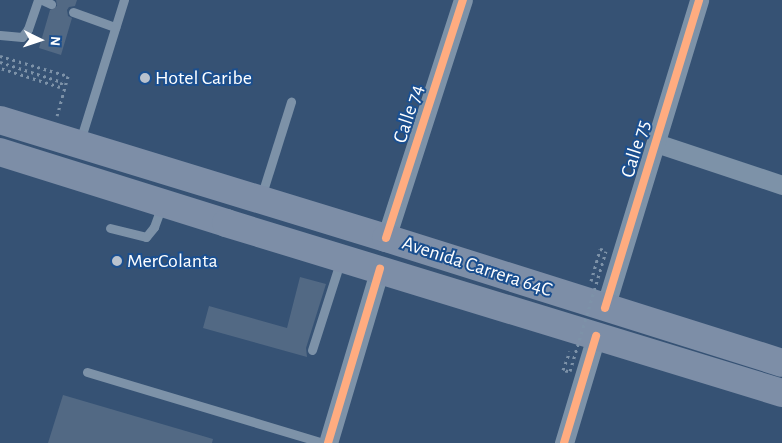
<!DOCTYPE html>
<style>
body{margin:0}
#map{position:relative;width:782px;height:443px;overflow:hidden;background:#365274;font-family:"Alegreya Sans",sans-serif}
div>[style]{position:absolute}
.building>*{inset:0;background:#526984}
.path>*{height:3px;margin-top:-1.5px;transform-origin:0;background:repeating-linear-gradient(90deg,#7d92a8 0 2.5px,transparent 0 6.5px)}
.lane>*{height:9px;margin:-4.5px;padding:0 4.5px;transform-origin:4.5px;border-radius:4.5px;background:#7d92a8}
.street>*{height:19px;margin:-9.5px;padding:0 9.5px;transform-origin:9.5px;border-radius:9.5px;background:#7d92a8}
.primary>*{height:28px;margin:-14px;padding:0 14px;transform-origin:14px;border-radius:14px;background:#7d8ea7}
.path-bridge>*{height:3px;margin-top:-1.5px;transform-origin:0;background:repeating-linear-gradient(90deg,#7d92a8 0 2.5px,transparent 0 6.5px)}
.cycleway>*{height:8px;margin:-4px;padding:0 4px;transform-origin:4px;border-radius:4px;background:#ffac80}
.dots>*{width:14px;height:14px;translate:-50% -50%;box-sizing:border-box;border:2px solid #1b4f8f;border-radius:50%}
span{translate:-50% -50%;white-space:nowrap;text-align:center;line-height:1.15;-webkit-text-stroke:4px #1b4f8f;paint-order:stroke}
.poi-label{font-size:20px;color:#fff}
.left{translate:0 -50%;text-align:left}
.street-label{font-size:20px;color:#fff}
.north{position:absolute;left:15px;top:15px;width:50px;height:50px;-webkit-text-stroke:4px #1b4f8f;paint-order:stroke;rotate:94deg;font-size:14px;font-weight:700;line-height:20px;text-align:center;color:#fff}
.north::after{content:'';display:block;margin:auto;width:18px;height:22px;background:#fff;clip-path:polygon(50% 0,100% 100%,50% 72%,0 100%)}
</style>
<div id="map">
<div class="building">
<div style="clip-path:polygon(56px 0,77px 0,75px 6px,69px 7px,67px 10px,68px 16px,72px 18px,61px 55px,39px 48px,50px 10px,57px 6px)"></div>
<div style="clip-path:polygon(300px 277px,326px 284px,306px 348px,307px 357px,203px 328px,209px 306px,287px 328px)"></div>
<div style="clip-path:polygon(63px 395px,213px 439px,212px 443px,48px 443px)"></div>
</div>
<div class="path">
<div style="left:0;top:56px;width:71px;rotate:16.4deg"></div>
<div style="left:68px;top:76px;width:41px;rotate:105.4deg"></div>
<div style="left:0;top:62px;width:65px;rotate:17.9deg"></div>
<div style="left:62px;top:82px;width:5px;rotate:112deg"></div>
<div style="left:60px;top:87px;width:63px;rotate:-162.4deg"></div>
<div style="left:591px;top:281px;width:33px;rotate:-74deg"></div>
<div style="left:600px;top:249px;width:5px;rotate:11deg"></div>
<div style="left:568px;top:371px;width:5px;rotate:-169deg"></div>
<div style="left:563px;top:370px;width:20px;rotate:-70deg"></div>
</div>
<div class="lane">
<div style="left:42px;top:0;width:10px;rotate:24deg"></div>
<div style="left:73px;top:12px;width:45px;rotate:19.7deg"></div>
<div style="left:0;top:35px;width:22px;rotate:5deg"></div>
<div style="left:22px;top:37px;width:10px;rotate:-53deg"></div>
<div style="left:28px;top:29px;width:31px;rotate:-71deg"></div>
<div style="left:80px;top:141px;width:148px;rotate:-72.7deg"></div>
<div style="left:261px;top:197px;width:100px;rotate:-72.5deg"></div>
<div style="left:110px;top:228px;width:37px;rotate:14deg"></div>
<div style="left:146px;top:237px;width:13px;rotate:-51deg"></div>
<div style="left:154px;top:227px;width:23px;rotate:-70deg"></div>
<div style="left:312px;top:350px;width:92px;rotate:-72.3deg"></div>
<div style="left:87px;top:372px;width:246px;rotate:16.7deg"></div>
</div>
<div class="street">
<div style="left:656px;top:143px;width:133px;rotate:18.4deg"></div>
<div style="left:386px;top:238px;width:250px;rotate:-72.1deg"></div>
<div style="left:605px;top:308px;width:322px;rotate:-73deg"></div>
<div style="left:328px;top:443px;width:182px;rotate:-73.4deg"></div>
<div style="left:564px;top:443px;width:112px;rotate:-73.3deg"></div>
</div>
<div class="primary">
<div style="left:0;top:120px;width:404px;rotate:17deg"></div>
<div style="left:386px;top:238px;width:415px;rotate:17.5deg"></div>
<div style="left:0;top:152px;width:237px;rotate:17.4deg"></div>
<div style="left:226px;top:223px;width:581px;rotate:17deg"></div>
</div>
<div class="path-bridge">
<div style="left:570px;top:371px;width:125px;rotate:-73.3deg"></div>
</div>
<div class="cycleway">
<div style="left:386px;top:238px;width:250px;rotate:-72.1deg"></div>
<div style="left:605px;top:308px;width:322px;rotate:-73deg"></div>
<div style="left:328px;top:443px;width:182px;rotate:-73.4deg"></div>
<div style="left:564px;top:443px;width:112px;rotate:-73.3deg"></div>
</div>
<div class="dots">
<div style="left:145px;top:78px;background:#b9c2ce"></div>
<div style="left:117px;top:261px;background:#b9c2ce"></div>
</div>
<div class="poi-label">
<span class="left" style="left:155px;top:78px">Hotel Caribe</span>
<span class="left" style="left:127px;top:261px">MerColanta</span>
</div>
<div class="street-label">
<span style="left:409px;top:114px;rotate:-72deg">Calle 74</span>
<span style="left:636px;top:149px;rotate:-73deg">Calle 75</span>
<span style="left:477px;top:267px;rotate:18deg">Avenida Carrera 64C</span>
</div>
<div class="north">N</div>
</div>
